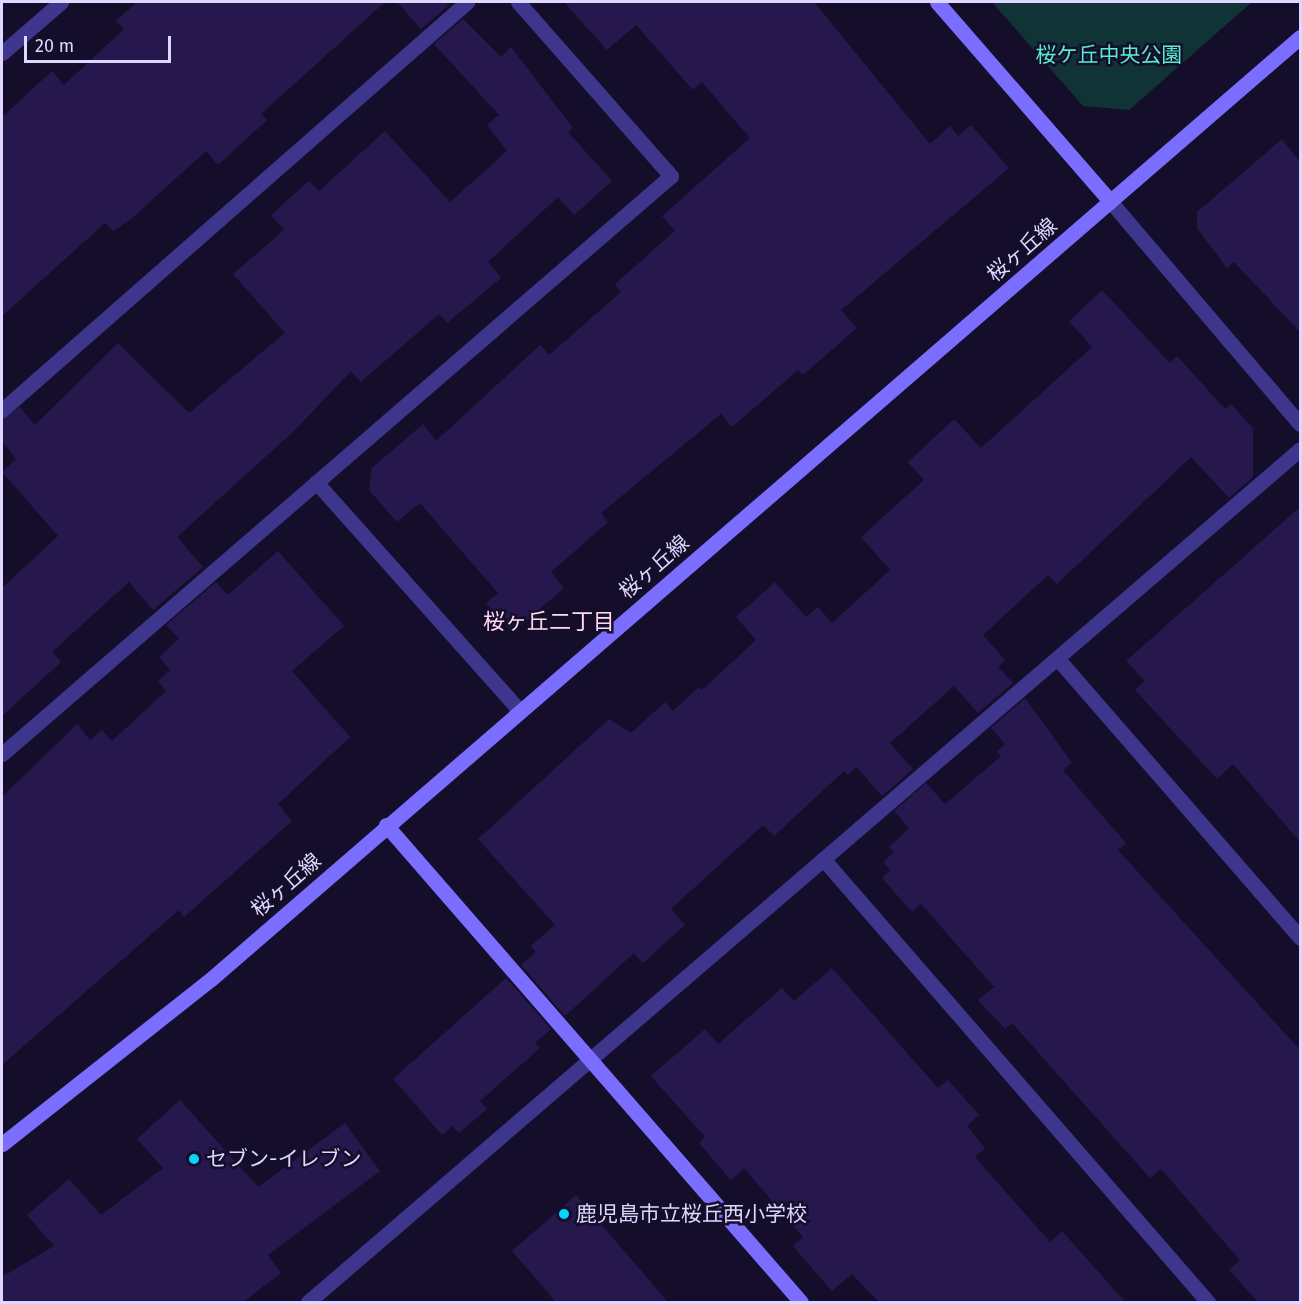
<!DOCTYPE html>
<meta charset="utf-8">
<style>
body{margin:0}
#map{position:relative;width:1302px;height:1304px;overflow:hidden;background:#150e2a;font-family:"Fira Sans","Noto Sans JP",sans-serif}
div>[style]{position:absolute}
.green>*{inset:0;background:#103435}
.building>*{inset:0;background:#26184d}
.street>*{height:15px;margin:-7.5px;padding:0 7.5px;transform-origin:7.5px;border-radius:7.5px;background:#3e358d}
.secondary>*{height:15px;margin:-7.5px;padding:0 7.5px;transform-origin:7.5px;border-radius:7.5px;background:#7b6eff}
.dots>*{width:16px;height:16px;translate:-50% -50%;box-sizing:border-box;border:3px solid #150e2a;border-radius:50%}
span{translate:-50% -50%;white-space:nowrap;text-align:center;line-height:1.15;-webkit-text-stroke:5px #150e2a;paint-order:stroke}
.park-label{font-size:21px;color:#57ebd0}
.street-label{font-size:21px;color:#ded7ff}
.poi-label{font-size:21px;color:#ded7ff}
.left{translate:0 -50%;text-align:left}
.neighbourhood-label{font-size:22px;color:#ffd9ef}
.frame{position:absolute;inset:0;border:3px solid #ded7ff;pointer-events:none}
.scale{position:absolute;left:24px;top:36px;width:147px;height:27px;box-sizing:border-box;border:3px solid #ded7ff;border-top:0;padding-left:8px;font-size:18px;line-height:21px;white-space:nowrap;color:#ded7ff;-webkit-text-stroke:4px #150e2a;paint-order:stroke}
</style>
<div id="map">
<div class="green">
<div style="clip-path:polygon(992px 2px,1252px 2px,1129px 110px,1083px 106px)"></div>
</div>
<div class="building">
<div style="clip-path:polygon(137px 2px,385px 2px,261px 114px,267px 120px,218px 165px,206px 151px,130px 220px,113px 231px,105px 223px,2px 316px,2px 117px,52px 71px,64px 85px,124px 29px,116px 21px)"></div>
<div style="clip-path:polygon(397px 2px,446px 2px,449px 5px,421px 29px)"></div>
<div style="clip-path:polygon(564px 2px,814px 2px,930px 144px,950px 126px,958px 136px,971px 125px,1009px 168px,841px 310px,857px 328px,803px 375px,798px 370px,732px 427px,721px 414px,601px 513px,608px 522px,551px 572px,564px 588px,512px 633px,486px 603px,498px 593px,420px 503px,397px 522px,369px 490px,372px 468px,423px 424px,436px 441px,540px 345px,549px 355px,621px 292px,615px 284px,675px 231px,662px 216px,750px 138px,702px 82px,693px 90px,636px 25px,607px 50px)"></div>
<div style="clip-path:polygon(463px 19px,501px 57px,511px 47px,573px 128px,568px 132px,612px 181px,574px 215px,558px 197px,488px 262px,501px 278px,447px 323px,439px 314px,361px 382px,351px 371px,294px 431px,177px 537px,203px 567px,153px 610px,129px 582px,52px 652px,61px 662px,2px 716px,2px 588px,58px 536px,2px 472px,16px 459px,2px 441px,2px 419px,20px 407px,35px 425px,118px 343px,189px 413px,285px 333px,233px 274px,284px 230px,271px 215px,309px 181px,319px 191px,385px 131px,450px 202px,507px 151px,487px 125px,499px 115px,434px 44px)"></div>
<div style="clip-path:polygon(1282px 139px,1300px 162px,1300px 332px,1234px 262px,1227px 268px,1197px 228px,1197px 212px)"></div>
<div style="clip-path:polygon(1102px 290px,1170px 363px,1177px 356px,1225px 409px,1231px 404px,1253px 428px,1253px 477px,1229px 498px,1191px 457px,1057px 584px,1048px 575px,983px 635px,1005px 660px,998px 667px,1013px 683px,978px 713px,954px 686px,890px 743px,913px 769px,882px 796px,857px 767px,848px 775px,844px 771px,774px 836px,763px 825px,671px 909px,685px 925px,643px 963px,634px 953px,565px 1016px,521px 965px,536px 952px,531px 946px,555px 925px,478px 839px,609px 719px,631px 733px,665px 702px,673px 711px,699px 687px,702px 690px,756px 640px,736px 617px,775px 582px,806px 617px,818px 607px,832px 623px,890px 570px,861px 537px,924px 480px,908px 462px,954px 419px,981px 448px,1092px 347px,1069px 321px)"></div>
<div style="clip-path:polygon(1300px 507px,1300px 842px,1233px 764px,1217px 779px,1135px 690px,1145px 681px,1126px 661px)"></div>
<div style="clip-path:polygon(278px 551px,344px 626px,292px 671px,350px 737px,278px 804px,292px 821px,184px 917px,179px 910px,2px 1065px,2px 797px,77px 724px,90px 740px,102px 730px,112px 741px,166px 691px,158px 681px,170px 670px,159px 657px,179px 639px,166px 625px,216px 582px,228px 595px)"></div>
<div style="clip-path:polygon(1025px 698px,1072px 763px,1063px 770px,1126px 843px,1118px 850px,1300px 1050px,1300px 1302px,1258px 1302px,1229px 1270px,1240px 1260px,1161px 1169px,1150px 1178px,1012px 1023px,1005px 1029px,978px 1000px,994px 987px,921px 904px,912px 912px,882px 878px,890px 870px,883px 862px,894px 852px,889px 847px,909px 828px,894px 811px,926px 783px,945px 804px,1001px 756px,997px 751px,1005px 744px,991px 728px)"></div>
<div style="clip-path:polygon(832px 968px,938px 1088px,948px 1080px,979px 1115px,967px 1126px,985px 1148px,975px 1157px,1050px 1242px,1062px 1231px,1125px 1302px,879px 1302px,852px 1274px,832px 1291px,793px 1246px,803px 1237px,744px 1168px,731px 1180px,699px 1143px,705px 1137px,651px 1076px,705px 1029px,718px 1044px,782px 988px,794px 1001px)"></div>
<div style="clip-path:polygon(506px 978px,551px 1029px,535px 1043px,540px 1048px,480px 1101px,487px 1109px,459px 1133px,452px 1126px,442px 1135px,393px 1079px)"></div>
<div style="clip-path:polygon(180px 1100px,258px 1187px,345px 1123px,380px 1171px,268px 1255px,281px 1273px,243px 1302px,2px 1302px,2px 1277px,54px 1246px,27px 1215px,69px 1179px,101px 1215px,163px 1168px,137px 1139px)"></div>
<div style="clip-path:polygon(576px 1195px,668px 1302px,556px 1302px,512px 1251px)"></div>
</div>
<div class="street">
<div style="left:2px;top:53px;width:78px;rotate:-40.8deg"></div>
<div style="left:1110px;top:201px;width:293px;rotate:49.6deg"></div>
<div style="left:2px;top:410px;width:619px;rotate:-41.26deg"></div>
<div style="left:316px;top:482px;width:307px;rotate:48.3deg"></div>
<div style="left:1057px;top:658px;width:371px;rotate:49deg"></div>
<div style="left:2px;top:754px;width:884px;rotate:-40.83deg"></div>
<div style="left:671px;top:176px;width:232px;rotate:-131.3deg"></div>
<div style="left:824px;top:860px;width:586px;rotate:49.02deg"></div>
<div style="left:308px;top:1302px;width:1308px;rotate:-40.69deg"></div>
</div>
<div class="secondary">
<div style="left:937px;top:2px;width:264px;rotate:49deg"></div>
<div style="left:386px;top:825px;width:632px;rotate:48.98deg"></div>
<div style="left:2px;top:1144px;width:266px;rotate:-38.3deg"></div>
<div style="left:211px;top:979px;width:1440px;rotate:-40.86deg"></div>
</div>
<div class="dots">
<div style="left:194px;top:1159px;background:#03d5ff"></div>
<div style="left:564px;top:1214px;background:#03d5ff"></div>
</div>
<div class="park-label">
<span style="left:1109px;top:55px">桜ケ丘中央公園</span>
</div>
<div class="street-label">
<span style="left:1022px;top:250px;rotate:-41deg">桜ヶ丘線</span>
<span style="left:654px;top:567px;rotate:-41deg">桜ヶ丘線</span>
<span style="left:286px;top:885px;rotate:-41deg">桜ヶ丘線</span>
</div>
<div class="poi-label">
<span class="left" style="left:206px;top:1159px">セブン-イレブン</span>
<span class="left" style="left:576px;top:1214px">鹿児島市立桜丘西小学校</span>
</div>
<div class="neighbourhood-label">
<span style="left:549px;top:622px">桜ヶ丘二丁目</span>
</div>
<div class="frame"></div>
<div class="scale">20 m</div>
</div>
